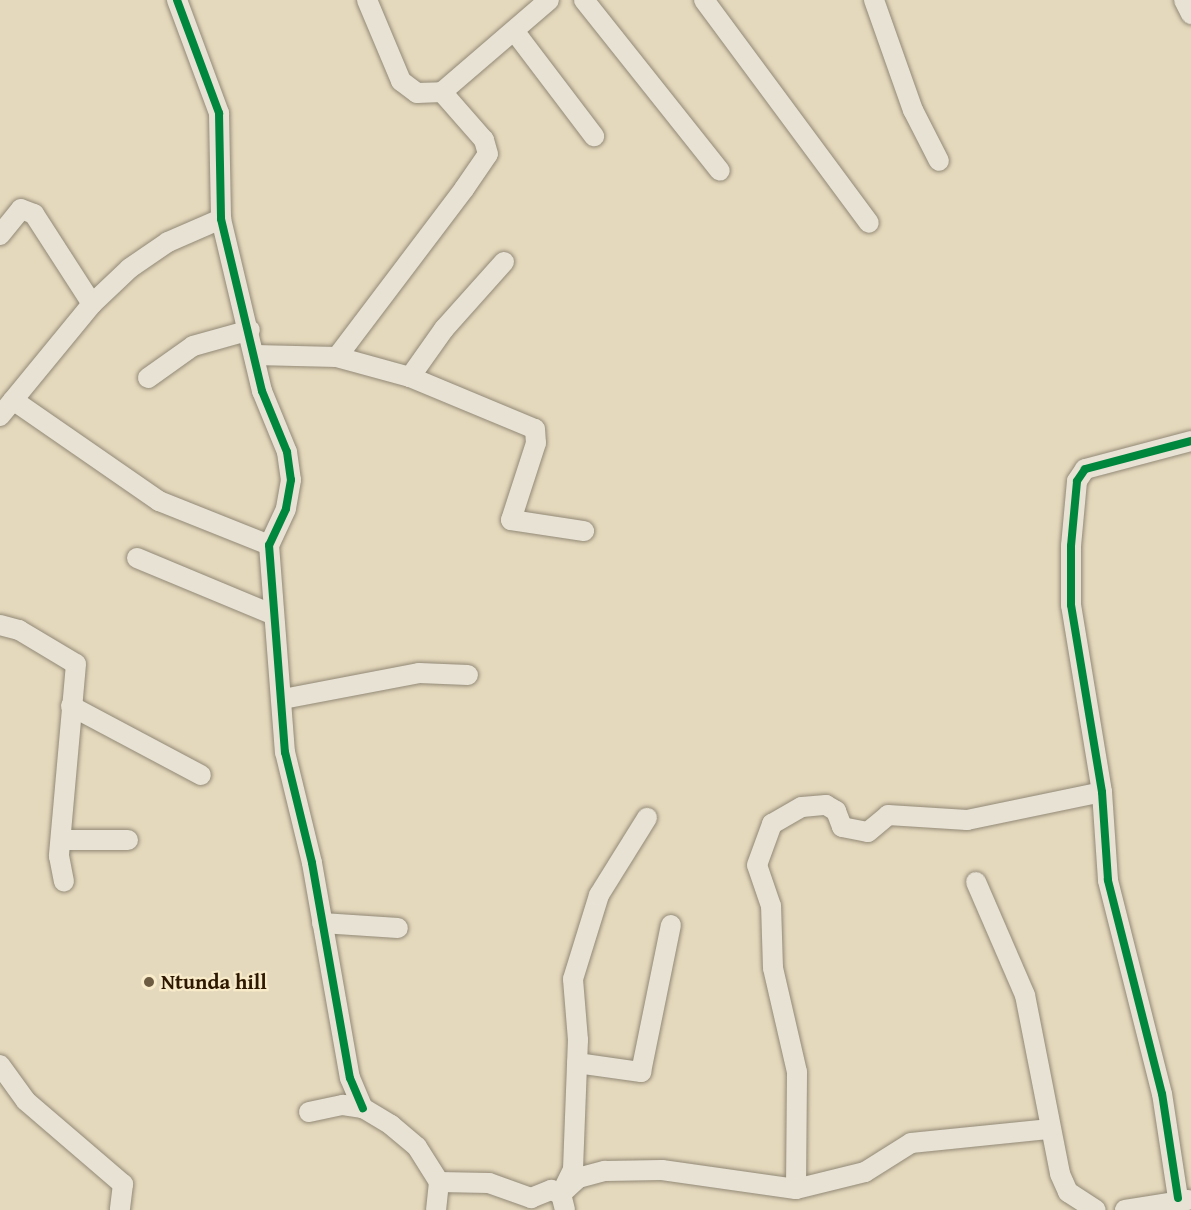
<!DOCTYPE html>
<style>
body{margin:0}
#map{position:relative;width:1191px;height:1210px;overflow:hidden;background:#e5d9bd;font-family:"Gentium Book Plus",serif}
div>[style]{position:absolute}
.roads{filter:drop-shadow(0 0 2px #928976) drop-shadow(0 0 2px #928976)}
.minor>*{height:20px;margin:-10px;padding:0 10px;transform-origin:10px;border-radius:10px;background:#e8e2d5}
.cycleway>*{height:8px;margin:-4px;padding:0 4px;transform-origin:4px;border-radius:4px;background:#00873e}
.dots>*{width:16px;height:16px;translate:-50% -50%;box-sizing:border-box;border:3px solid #f8ebca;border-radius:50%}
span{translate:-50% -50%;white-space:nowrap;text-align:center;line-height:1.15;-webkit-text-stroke:4.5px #f8ebca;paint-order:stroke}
.poi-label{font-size:21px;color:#2e1900;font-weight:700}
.left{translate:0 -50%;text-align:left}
</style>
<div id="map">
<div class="roads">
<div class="minor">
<div style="left:177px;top:0;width:121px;rotate:69.6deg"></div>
<div style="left:219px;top:113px;width:106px;rotate:88.9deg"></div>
<div style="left:221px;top:219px;width:177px;rotate:76.6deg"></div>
<div style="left:262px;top:391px;width:66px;rotate:67.7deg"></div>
<div style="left:287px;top:452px;width:28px;rotate:82deg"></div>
<div style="left:291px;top:480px;width:29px;rotate:100deg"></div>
<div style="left:286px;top:509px;width:40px;rotate:115deg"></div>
<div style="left:269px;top:545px;width:208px;rotate:85.6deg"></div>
<div style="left:285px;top:752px;width:114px;rotate:76.3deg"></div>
<div style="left:312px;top:863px;width:218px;rotate:80deg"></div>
<div style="left:350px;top:1078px;width:33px;rotate:67deg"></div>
<div style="left:367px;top:0;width:88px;rotate:67.2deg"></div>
<div style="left:401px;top:81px;width:20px;rotate:37deg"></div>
<div style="left:417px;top:93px;width:25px;rotate:-2deg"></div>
<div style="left:442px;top:92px;width:141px;rotate:-40.7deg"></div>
<div style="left:584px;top:0;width:218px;rotate:51.5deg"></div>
<div style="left:704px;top:0;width:277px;rotate:53.5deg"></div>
<div style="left:874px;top:0;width:117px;rotate:70.5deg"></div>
<div style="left:913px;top:110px;width:57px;rotate:63deg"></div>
<div style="left:1184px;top:0;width:16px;rotate:63deg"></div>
<div style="left:515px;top:32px;width:131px;rotate:52.8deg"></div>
<div style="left:0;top:235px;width:33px;rotate:-51deg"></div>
<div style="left:21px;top:209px;width:14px;rotate:21deg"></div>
<div style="left:34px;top:214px;width:107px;rotate:57.2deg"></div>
<div style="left:255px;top:355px;width:82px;rotate:1.4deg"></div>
<div style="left:337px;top:357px;width:211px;rotate:-52.9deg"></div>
<div style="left:464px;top:189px;width:42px;rotate:-55.6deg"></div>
<div style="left:488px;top:154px;width:15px;rotate:-106deg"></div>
<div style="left:484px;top:140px;width:64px;rotate:-131.2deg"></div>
<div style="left:337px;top:357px;width:76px;rotate:15.3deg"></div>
<div style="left:410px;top:377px;width:59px;rotate:-54.7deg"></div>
<div style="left:444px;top:329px;width:90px;rotate:-48.2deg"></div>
<div style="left:410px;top:377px;width:135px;rotate:22.6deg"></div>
<div style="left:535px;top:429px;width:14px;rotate:86deg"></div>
<div style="left:536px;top:443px;width:81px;rotate:108deg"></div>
<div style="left:511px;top:520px;width:74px;rotate:8.6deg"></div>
<div style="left:148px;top:378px;width:55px;rotate:-35.4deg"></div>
<div style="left:193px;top:346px;width:59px;rotate:-15.7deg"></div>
<div style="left:13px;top:400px;width:178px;rotate:34.7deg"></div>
<div style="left:159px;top:501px;width:118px;rotate:21.8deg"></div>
<div style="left:0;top:416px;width:145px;rotate:-50.6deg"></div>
<div style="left:92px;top:304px;width:52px;rotate:-43.5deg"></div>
<div style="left:130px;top:268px;width:46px;rotate:-34.4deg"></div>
<div style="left:168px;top:242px;width:58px;rotate:-23.5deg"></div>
<div style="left:137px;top:558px;width:148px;rotate:22.6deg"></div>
<div style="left:0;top:625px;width:20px;rotate:15deg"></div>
<div style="left:19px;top:630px;width:66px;rotate:30.8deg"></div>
<div style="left:76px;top:664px;width:193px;rotate:95.1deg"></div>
<div style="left:59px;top:856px;width:26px;rotate:79deg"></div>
<div style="left:283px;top:699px;width:138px;rotate:-10.8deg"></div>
<div style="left:419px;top:673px;width:49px;rotate:2.3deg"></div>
<div style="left:71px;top:706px;width:147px;rotate:28deg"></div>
<div style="left:61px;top:840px;width:67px"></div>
<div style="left:976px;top:882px;width:123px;rotate:66.6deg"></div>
<div style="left:1025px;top:995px;width:182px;rotate:78.9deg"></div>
<div style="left:1060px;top:1174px;width:20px;rotate:66deg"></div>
<div style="left:1068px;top:1192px;width:33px;rotate:33deg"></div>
<div style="left:322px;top:923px;width:76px;rotate:3.8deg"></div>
<div style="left:577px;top:1063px;width:65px;rotate:8deg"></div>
<div style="left:641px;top:1072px;width:150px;rotate:-78.5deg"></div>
<div style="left:0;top:1065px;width:44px;rotate:54.2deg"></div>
<div style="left:26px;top:1101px;width:128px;rotate:40.6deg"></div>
<div style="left:123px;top:1184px;width:26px;rotate:97deg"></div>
<div style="left:309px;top:1112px;width:35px;rotate:-12deg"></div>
<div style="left:343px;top:1105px;width:20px;rotate:9deg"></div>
<div style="left:363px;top:1108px;width:33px;rotate:31deg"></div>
<div style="left:391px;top:1125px;width:34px;rotate:40deg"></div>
<div style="left:417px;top:1147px;width:41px;rotate:57.8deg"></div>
<div style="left:439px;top:1182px;width:28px;rotate:96deg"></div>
<div style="left:439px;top:1182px;width:50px;rotate:1.1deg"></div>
<div style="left:489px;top:1183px;width:45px;rotate:19.7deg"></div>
<div style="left:531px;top:1198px;width:22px;rotate:-22deg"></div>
<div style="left:551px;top:1190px;width:11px;rotate:22deg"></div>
<div style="left:561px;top:1194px;width:28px;rotate:-64deg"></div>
<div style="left:573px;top:1169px;width:129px;rotate:-87.8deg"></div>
<div style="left:578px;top:1040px;width:61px;rotate:-94.7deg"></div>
<div style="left:573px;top:979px;width:88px;rotate:-72.8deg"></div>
<div style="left:599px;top:895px;width:91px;rotate:-58.1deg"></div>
<div style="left:796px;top:1189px;width:117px;rotate:-89.5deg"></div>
<div style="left:797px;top:1072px;width:107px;rotate:-103deg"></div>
<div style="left:773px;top:968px;width:62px;rotate:-91.8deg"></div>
<div style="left:771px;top:906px;width:43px;rotate:-108.9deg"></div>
<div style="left:757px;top:865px;width:44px;rotate:-69.9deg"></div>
<div style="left:772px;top:824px;width:34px;rotate:-30deg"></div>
<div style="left:802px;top:807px;width:24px;rotate:-5deg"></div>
<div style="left:826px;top:805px;width:12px;rotate:31deg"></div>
<div style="left:836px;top:811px;width:17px;rotate:69deg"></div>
<div style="left:842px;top:827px;width:26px;rotate:11deg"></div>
<div style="left:868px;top:832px;width:26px;rotate:-40deg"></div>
<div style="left:888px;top:815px;width:79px;rotate:3.6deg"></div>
<div style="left:967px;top:820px;width:138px;rotate:-11.7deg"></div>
<div style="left:1178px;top:1198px;width:105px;rotate:-98.7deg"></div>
<div style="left:1162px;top:1094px;width:221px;rotate:-104.2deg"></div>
<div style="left:1108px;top:880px;width:88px;rotate:-93.9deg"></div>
<div style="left:1102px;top:792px;width:190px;rotate:-99.4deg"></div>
<div style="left:1071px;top:605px;width:59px;rotate:-90deg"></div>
<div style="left:1071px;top:546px;width:65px;rotate:-84.7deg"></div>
<div style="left:1077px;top:481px;width:14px;rotate:-56deg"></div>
<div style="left:1085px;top:469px;width:110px;rotate:-14.8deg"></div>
<div style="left:565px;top:1210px;width:16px;rotate:-104deg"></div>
<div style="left:561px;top:1194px;width:23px;rotate:-43deg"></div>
<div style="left:578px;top:1178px;width:28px;rotate:-15deg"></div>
<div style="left:605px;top:1171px;width:57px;rotate:-1deg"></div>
<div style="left:662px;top:1170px;width:135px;rotate:8.1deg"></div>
<div style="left:796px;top:1189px;width:71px;rotate:-13.8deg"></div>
<div style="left:865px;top:1172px;width:54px;rotate:-32.2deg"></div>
<div style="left:911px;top:1143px;width:140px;rotate:-5.8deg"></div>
<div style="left:1125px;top:1210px;width:64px;rotate:-9deg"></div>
</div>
</div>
<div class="cycleway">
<div style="left:177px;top:0;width:121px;rotate:69.6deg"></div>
<div style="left:219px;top:113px;width:106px;rotate:88.9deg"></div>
<div style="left:221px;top:219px;width:177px;rotate:76.6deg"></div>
<div style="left:262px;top:391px;width:66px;rotate:67.7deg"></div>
<div style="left:287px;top:452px;width:28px;rotate:82deg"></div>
<div style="left:291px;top:480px;width:29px;rotate:100deg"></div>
<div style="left:286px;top:509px;width:40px;rotate:115deg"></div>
<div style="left:269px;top:545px;width:208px;rotate:85.6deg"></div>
<div style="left:285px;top:752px;width:114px;rotate:76.3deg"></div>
<div style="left:312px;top:863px;width:218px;rotate:80deg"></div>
<div style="left:350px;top:1078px;width:33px;rotate:67deg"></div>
<div style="left:1178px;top:1198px;width:105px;rotate:-98.7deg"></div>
<div style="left:1162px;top:1094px;width:221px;rotate:-104.2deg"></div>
<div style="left:1108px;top:880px;width:88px;rotate:-93.9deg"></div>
<div style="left:1102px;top:792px;width:190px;rotate:-99.4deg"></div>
<div style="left:1071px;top:605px;width:59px;rotate:-90deg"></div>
<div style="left:1071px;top:546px;width:65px;rotate:-84.7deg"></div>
<div style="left:1077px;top:481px;width:14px;rotate:-56deg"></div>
<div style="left:1085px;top:469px;width:110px;rotate:-14.8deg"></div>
</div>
<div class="dots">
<div style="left:149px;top:982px;background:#6e5c42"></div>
</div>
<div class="poi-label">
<span class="left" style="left:161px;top:982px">Ntunda hill</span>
</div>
</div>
